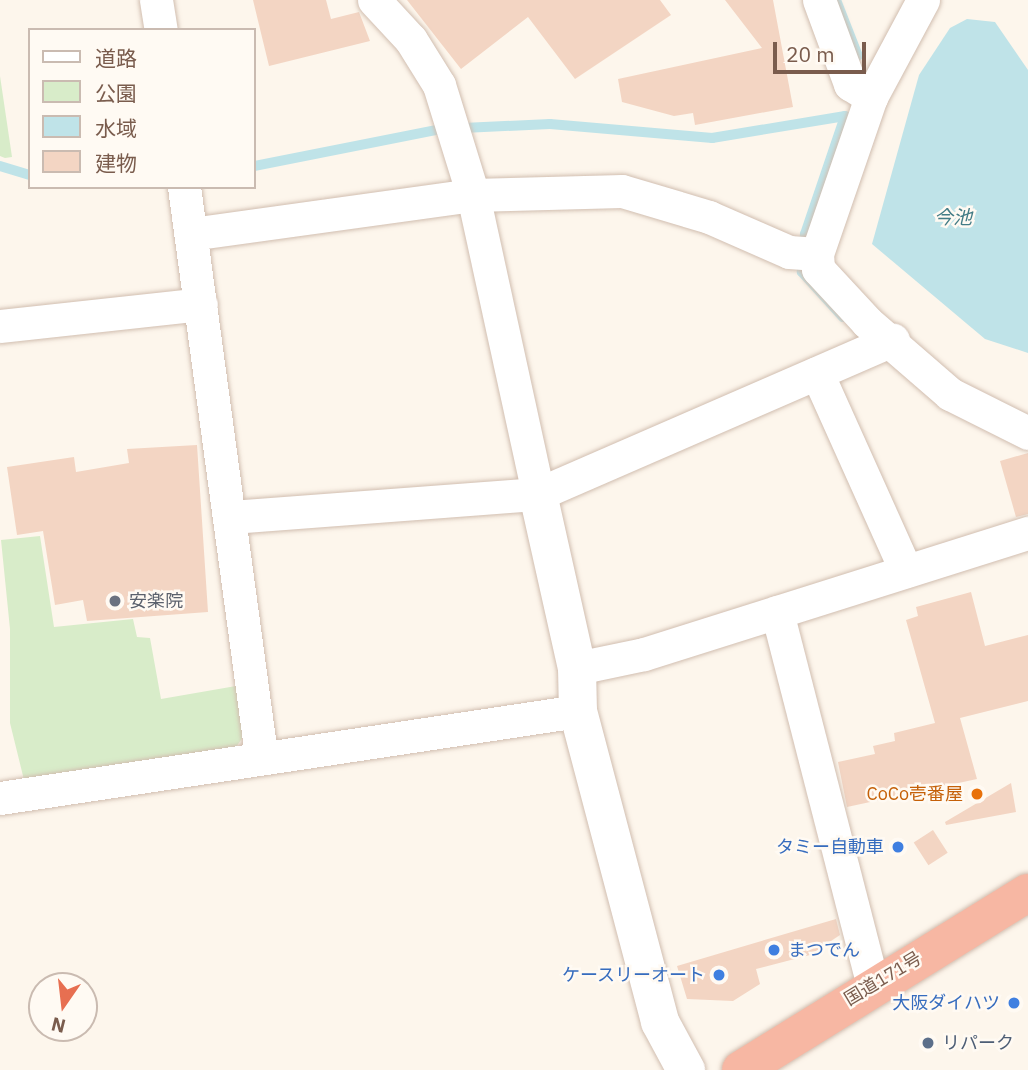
<!DOCTYPE html>
<meta charset="utf-8">
<style>
body{margin:0}
#map{position:relative;width:1028px;height:1070px;overflow:hidden;background:#fdf6ec;font-family:"IBM Plex Sans","Noto Sans JP",sans-serif}
div>[style]{position:absolute}
.green>*{inset:0;background:#d8ecc9}
.water>*{inset:0;background:#bfe3e8}
.stream>*{height:10px;margin:-5px;padding:0 5px;transform-origin:5px;border-radius:5px;background:#bfe3e8}
.building>*{inset:0;background:#f3d5c3;transform-origin:0 0}
.roads{filter:drop-shadow(0 0 2px #d1beb0) drop-shadow(0 0 2px #d1beb0)}
.street>*{height:33px;margin:-16.5px;padding:0 16.5px;transform-origin:16.5px;border-radius:16.5px;background:#fff}
.secondary>*{height:38px;margin:-19px;padding:0 19px;transform-origin:19px;border-radius:19px;background:#fff}
.highway>*{height:38px;margin:-19px;padding:0 19px;transform-origin:19px;border-radius:19px;background:#f7b7a3}
.dots>*{width:19px;height:19px;translate:-50% -50%;box-sizing:border-box;border:4px solid #fffaf3;border-radius:50%}
span{translate:-50% -50%;white-space:nowrap;text-align:center;line-height:1.15;-webkit-text-stroke:5px #fffaf3;paint-order:stroke}
.worship-label{font-size:18px;color:#5b616d}
.left{translate:0 -50%;text-align:left}
.food-label{font-size:18px;color:#c56008}
.right{translate:-100% -50%;text-align:right}
.shop-label{font-size:18px;color:#366cbe}
.street-label{font-size:18px;color:#7a5c4d}
.service-label{font-size:18px;color:#4e5e75}
.water-label{font-size:19px;color:#437c86;font-style:italic}
.legend{position:absolute;left:28px;top:28px;width:228px;height:161px;box-sizing:border-box;background:#fffaf3;border:2px solid #cabbb1;margin:0;padding:9px 12px;list-style:none;font-size:21px;color:#7a5c4d}
.legend li{display:flex;align-items:center;gap:14px;height:35px}
.legend b{width:35px;border:2px solid #cabbb1}
.north{position:absolute;left:28px;top:972px;width:70px;height:70px;box-sizing:border-box;background:#fffaf3;border:2px solid #cabbb1;border-radius:50%;rotate:194deg;font-size:19px;font-weight:700;line-height:28px;text-align:center;color:#7a5c4d}
.north::after{content:'';display:block;margin:auto;width:24px;height:32px;background:#e76f51;clip-path:polygon(50% 0,100% 100%,50% 72%,0 100%)}
.scale{position:absolute;left:773px;top:42px;width:93px;height:32px;box-sizing:border-box;border:4px solid #7a5c4d;border-top:0;padding-left:9px;font-size:21px;line-height:24px;white-space:nowrap;color:#7a5c4d;-webkit-text-stroke:5px #fffaf3;paint-order:stroke}
</style>
<div id="map">
<div class="green">
<div style="clip-path:polygon(0 76px,12px 157px,5px 158px,0 156px)"></div>
<div style="clip-path:polygon(40px 536px,54px 627px,133px 619px,137px 637px,150px 638px,161px 699px,236px 686px,243px 737px,234px 750px,25px 784px,10px 723px,10px 629px,1px 540px)"></div>
</div>
<div class="water">
<div style="clip-path:polygon(967px 19px,995px 22px,1028px 70px,1028px 353px,985px 339px,872px 244px,919px 75px,950px 28px)"></div>
</div>
<div class="stream">
<div style="left:836px;top:0;width:60px;rotate:68.6deg"></div>
<div style="left:463px;top:128px;width:87px;rotate:-2.6deg"></div>
<div style="left:550px;top:124px;width:163px;rotate:4.9deg"></div>
<div style="left:712px;top:138px;width:135px;rotate:-9.4deg"></div>
<div style="left:845px;top:116px;width:125px;rotate:108.7deg"></div>
<div style="left:805px;top:234px;width:38px;rotate:95deg"></div>
<div style="left:802px;top:272px;width:61px;rotate:47.7deg"></div>
<div style="left:0;top:166px;width:31px;rotate:17deg"></div>
<div style="left:254px;top:166px;width:185px;rotate:-11.2deg"></div>
</div>
<div class="building">
<div style="clip-path:polygon(253px 0,326px 0,331px 19px,359px 12px,370px 41px,269px 66px)"></div>
<div style="clip-path:polygon(407px 0,660px 0,671px 15px,575px 79px,528px 17px,461px 69px)"></div>
<div style="clip-path:polygon(725px 0,773px 0,793px 107px,695px 125px,693px 113px,674px 116px,622px 102px,618px 79px,762px 48px)"></div>
<div style="clip-path:polygon(197px 445px,208px 612px,87px 621px,83px 600px,55px 605px,43px 531px,17px 535px,7px 467px,74px 457px,76px 472px,129px 463px,127px 449px)"></div>
<div style="clip-path:polygon(1028px 453px,1028px 514px,1016px 517px,1000px 461px)"></div>
<div style="clip-path:polygon(971px 592px,985px 646px,1028px 635px,1028px 701px,960px 718px,977px 779px,847px 807px,838px 762px,875px 754px,873px 746px,895px 741px,894px 733px,935px 723px,906px 620px,918px 616px,916px 607px)"></div>
<div style="clip-path:polygon(1011px 783px,1016px 812px,946px 825px,945px 822px)"></div>
<div style="left:933px;top:830px;width:27px;height:23px;rotate:57deg"></div>
<div style="clip-path:polygon(836px 919px,840px 935px,810px 955px,756px 969px,760px 984px,733px 1001px,687px 999px,677px 966px)"></div>
</div>
<div class="roads">
<div class="street">
<div style="left:156px;top:0;width:30px;rotate:81deg"></div>
<div style="left:374px;top:0;width:54px;rotate:47.2deg"></div>
<div style="left:411px;top:40px;width:53px;rotate:58.1deg"></div>
<div style="left:439px;top:85px;width:115px;rotate:72.8deg"></div>
<div style="left:473px;top:195px;width:306px;rotate:77.7deg"></div>
<div style="left:819px;top:0;width:90px;rotate:69.7deg"></div>
<div style="left:850px;top:84px;width:25px;rotate:32deg"></div>
<div style="left:923px;top:0;width:110px;rotate:118.2deg"></div>
<div style="left:871px;top:97px;width:166px;rotate:109deg"></div>
<div style="left:817px;top:254px;width:15px;rotate:86deg"></div>
<div style="left:818px;top:269px;width:72px;rotate:47.2deg"></div>
<div style="left:867px;top:322px;width:110px;rotate:40.9deg"></div>
<div style="left:950px;top:394px;width:87px;rotate:26.6deg"></div>
<div style="left:184px;top:187px;width:572px;rotate:82.27deg"></div>
<div style="left:191px;top:234px;width:285px;rotate:-7.9deg"></div>
<div style="left:473px;top:195px;width:149px;rotate:-1.5deg"></div>
<div style="left:622px;top:191px;width:91px;rotate:16.6deg"></div>
<div style="left:709px;top:217px;width:87px;rotate:23.6deg"></div>
<div style="left:789px;top:252px;width:28px;rotate:4deg"></div>
<div style="left:0;top:326px;width:202px;rotate:-6.2deg"></div>
<div style="left:817px;top:373px;width:217px;rotate:65.8deg"></div>
<div style="left:231px;top:517px;width:308px;rotate:-4.3deg"></div>
<div style="left:538px;top:494px;width:387px;rotate:-23.5deg"></div>
<div style="left:777px;top:612px;width:385px;rotate:75.6deg"></div>
<div style="left:577px;top:668px;width:68px;rotate:-11.8deg"></div>
<div style="left:644px;top:654px;width:403px;rotate:-17.5deg"></div>
<div style="left:0;top:798px;width:585px;rotate:-8.56deg"></div>
</div>
<div class="secondary">
<div style="left:538px;top:494px;width:178px;rotate:77.4deg"></div>
<div style="left:577px;top:668px;width:43px;rotate:88.7deg"></div>
<div style="left:578px;top:711px;width:322px;rotate:75.2deg"></div>
<div style="left:660px;top:1022px;width:55px;rotate:61.6deg"></div>
</div>
<div class="highway">
<div style="left:741px;top:1070px;width:337px;rotate:-31.7deg"></div>
</div>
</div>
<div class="dots">
<div style="left:115px;top:601px;background:#6b7280"></div>
<div style="left:977px;top:794px;background:#e8710a"></div>
<div style="left:898px;top:847px;background:#3f7fe0"></div>
<div style="left:774px;top:950px;background:#3f7fe0"></div>
<div style="left:719px;top:975px;background:#3f7fe0"></div>
<div style="left:1014px;top:1003px;background:#3f7fe0"></div>
<div style="left:928px;top:1043px;background:#5c6f8a"></div>
</div>
<div class="worship-label">
<span class="left" style="left:129px;top:601px">安楽院</span>
</div>
<div class="food-label">
<span class="right" style="left:963px;top:794px">CoCo壱番屋</span>
</div>
<div class="shop-label">
<span class="right" style="left:884px;top:847px">タミー自動車</span>
<span class="left" style="left:788px;top:950px">まつでん</span>
<span class="right" style="left:705px;top:975px">ケースリーオート</span>
<span class="right" style="left:1000px;top:1003px">大阪ダイハツ</span>
</div>
<div class="street-label">
<span style="left:883px;top:979px;rotate:-31deg">国道171号</span>
</div>
<div class="service-label">
<span class="left" style="left:942px;top:1043px">リパーク</span>
</div>
<div class="water-label">
<span style="left:953px;top:218px">今池</span>
</div>
<ul class="legend">
<li><b style="height:9px;background:#fff"></b>道路</li>
<li><b style="height:19px;background:#d8ecc9"></b>公園</li>
<li><b style="height:19px;background:#bfe3e8"></b>水域</li>
<li><b style="height:19px;background:#f3d5c3"></b>建物</li>
</ul>
<div class="north">N</div>
<div class="scale">20 m</div>
</div>
